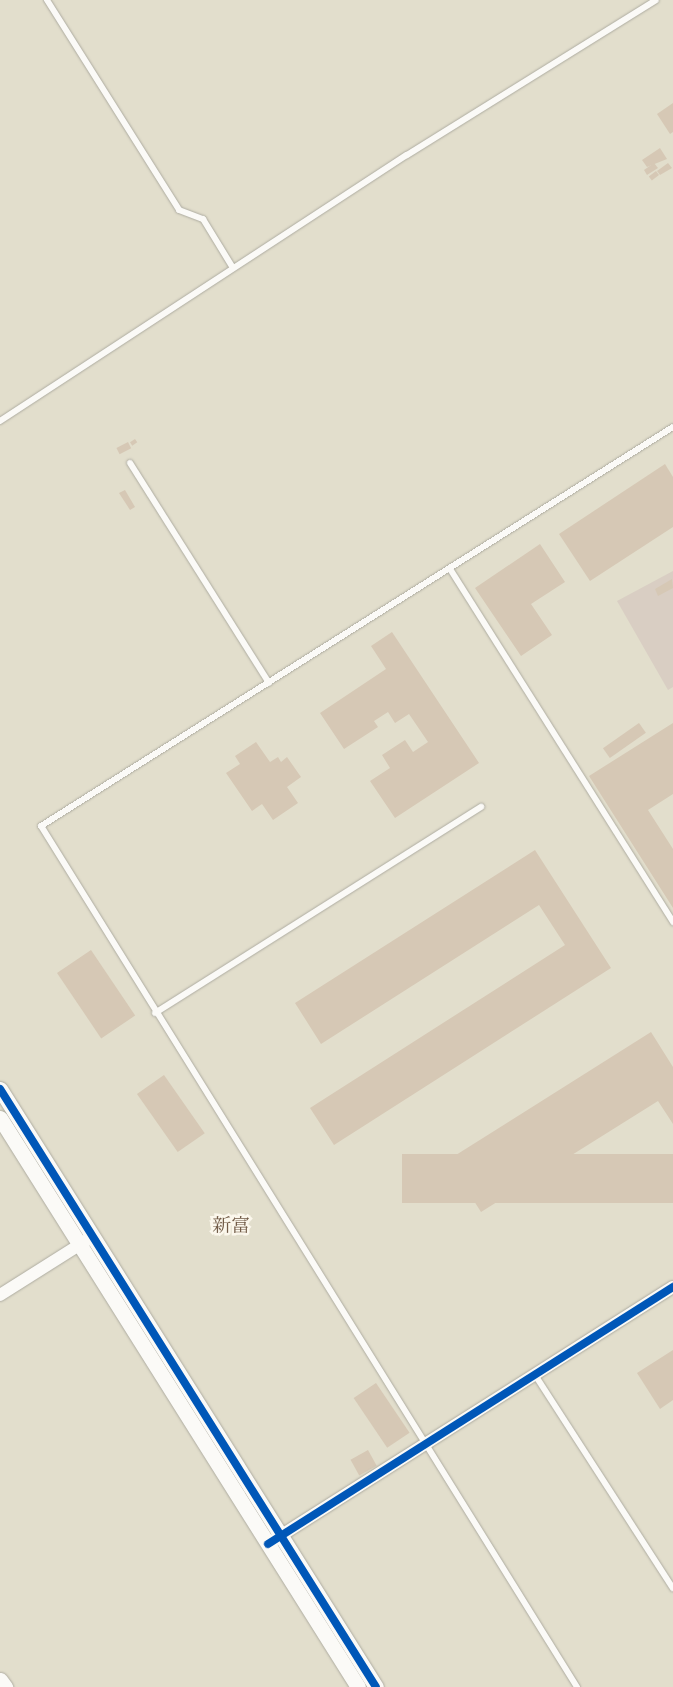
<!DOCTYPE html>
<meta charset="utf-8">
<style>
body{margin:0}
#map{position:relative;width:673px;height:1687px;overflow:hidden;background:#e2decc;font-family:Vollkorn,"Noto Serif JP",serif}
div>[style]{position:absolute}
.industrial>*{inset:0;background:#d9cec3}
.building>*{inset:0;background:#d6c8b5;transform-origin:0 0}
.roads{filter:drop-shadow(0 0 1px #aeaca1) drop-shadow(0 0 1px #aeaca1)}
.service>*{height:6px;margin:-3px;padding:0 3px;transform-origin:3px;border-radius:3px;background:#fbfaf7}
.minor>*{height:12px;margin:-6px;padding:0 6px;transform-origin:6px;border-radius:6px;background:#fbfaf7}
.tertiary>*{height:15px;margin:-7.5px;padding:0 7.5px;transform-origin:7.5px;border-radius:7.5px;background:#fbfaf7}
.cycleway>*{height:8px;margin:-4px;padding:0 4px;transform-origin:4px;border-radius:4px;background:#0057b8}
span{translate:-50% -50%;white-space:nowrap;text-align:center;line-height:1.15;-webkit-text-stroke:5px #fbf7ec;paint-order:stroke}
.neighbourhood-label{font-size:19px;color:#715b47}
</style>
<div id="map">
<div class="industrial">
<div style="clip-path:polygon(673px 571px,673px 687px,668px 690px,617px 601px)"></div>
</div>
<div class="building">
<div style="clip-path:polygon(673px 103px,673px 132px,670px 134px,657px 114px)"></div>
<div style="clip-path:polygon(660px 148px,667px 159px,647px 167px,642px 160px)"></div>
<div style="clip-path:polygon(654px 163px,658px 168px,647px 175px,644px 170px)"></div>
<div style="clip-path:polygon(668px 163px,672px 168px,660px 175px,657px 171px)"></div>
<div style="left:656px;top:171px;width:5px;height:9px;rotate:53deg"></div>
<div style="left:135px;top:439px;width:4px;height:6px;rotate:56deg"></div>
<div style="left:128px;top:442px;width:7px;height:13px;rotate:63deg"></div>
<div style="clip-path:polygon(665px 464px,673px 477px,673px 527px,590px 581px,559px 534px)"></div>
<div style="clip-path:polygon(125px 490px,135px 507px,130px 510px,119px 493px)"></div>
<div style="clip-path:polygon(540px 544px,565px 582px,531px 604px,552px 635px,521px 656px,475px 588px)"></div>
<div style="clip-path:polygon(672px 579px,673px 588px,658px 596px,655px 589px)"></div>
<div style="clip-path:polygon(392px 632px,479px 763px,395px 818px,370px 781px,390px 768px,382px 755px,405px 740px,413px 752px,428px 742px,409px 714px,395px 723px,388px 712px,374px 721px,378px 727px,344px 749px,320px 713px,386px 669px,371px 646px)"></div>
<div style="left:639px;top:723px;width:12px;height:44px;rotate:55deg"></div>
<div style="clip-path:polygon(673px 723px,673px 794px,648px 810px,673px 849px,673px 908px,589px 776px)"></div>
<div style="clip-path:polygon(256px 742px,270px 762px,278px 757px,281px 762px,287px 757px,301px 777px,287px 787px,298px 803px,273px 820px,262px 804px,252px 811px,226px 773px,240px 764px,235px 756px)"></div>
<div style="clip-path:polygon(535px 850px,611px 968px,334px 1145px,310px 1108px,565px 945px,539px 905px,321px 1044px,295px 1003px)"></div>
<div style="left:91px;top:950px;width:79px;height:41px;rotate:56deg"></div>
<div style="clip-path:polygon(651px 1032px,673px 1067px,673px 1124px,658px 1101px,481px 1212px,448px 1160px)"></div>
<div style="left:164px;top:1075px;width:71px;height:33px;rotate:55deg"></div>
<div style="left:673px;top:1154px;width:49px;height:271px;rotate:90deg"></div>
<div style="clip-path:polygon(673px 1350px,673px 1400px,660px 1409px,637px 1373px)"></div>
<div style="left:376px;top:1383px;width:60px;height:27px;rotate:56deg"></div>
<div style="left:368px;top:1450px;width:18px;height:20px;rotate:61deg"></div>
</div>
<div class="roads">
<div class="service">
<div style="left:47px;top:0;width:248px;rotate:57.8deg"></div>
<div style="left:179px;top:210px;width:26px;rotate:21deg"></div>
<div style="left:203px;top:219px;width:57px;rotate:58.5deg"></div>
<div style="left:0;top:421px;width:486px;rotate:-33.2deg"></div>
<div style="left:407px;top:155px;width:293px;rotate:-31.9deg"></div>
<div style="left:130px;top:463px;width:260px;rotate:57.7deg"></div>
<div style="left:450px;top:569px;width:418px;rotate:57.7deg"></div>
<div style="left:155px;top:1013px;width:386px;rotate:-32.3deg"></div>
<div style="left:535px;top:1375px;width:254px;rotate:57.1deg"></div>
<div style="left:577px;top:1687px;width:1014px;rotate:-121.9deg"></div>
<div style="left:41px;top:826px;width:747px;rotate:-32.27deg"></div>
</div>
<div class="minor">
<div style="left:0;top:1295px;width:103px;rotate:-32.3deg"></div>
<div style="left:274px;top:1540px;width:472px;rotate:-32.4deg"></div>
</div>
<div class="tertiary">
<div style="left:0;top:1089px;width:706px;rotate:57.84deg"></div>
<div style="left:0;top:1118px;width:672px;rotate:57.82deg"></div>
<div style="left:0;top:1680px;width:9px;rotate:54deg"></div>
</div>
</div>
<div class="cycleway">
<div style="left:0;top:1089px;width:706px;rotate:57.84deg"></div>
<div style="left:268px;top:1544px;width:480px;rotate:-32.4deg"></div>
</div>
<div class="neighbourhood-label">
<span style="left:231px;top:1228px">新富</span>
</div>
</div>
